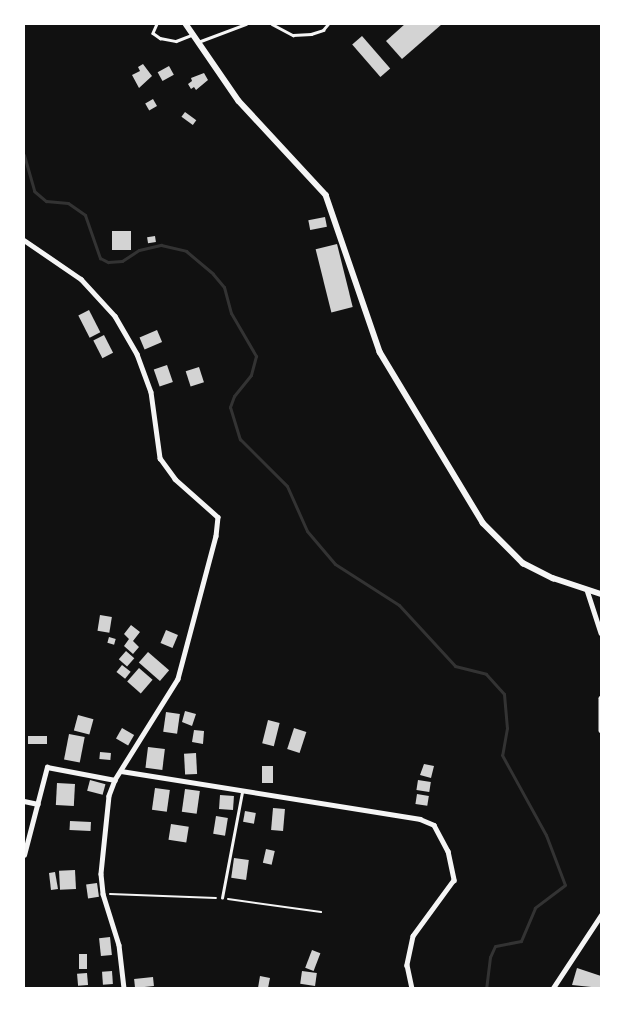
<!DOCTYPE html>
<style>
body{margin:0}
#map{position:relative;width:625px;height:1012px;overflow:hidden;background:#111;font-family:"Open Sans",sans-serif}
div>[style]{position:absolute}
.stream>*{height:3px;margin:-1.5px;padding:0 1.5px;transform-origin:1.5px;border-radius:1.5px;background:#333}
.building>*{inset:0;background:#d3d3d3;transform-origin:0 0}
.path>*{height:2px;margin:-1px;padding:0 1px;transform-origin:1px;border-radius:1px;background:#f5f5f5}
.service>*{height:2.5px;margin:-1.25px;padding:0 1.25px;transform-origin:1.25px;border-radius:1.25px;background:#f5f5f5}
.minor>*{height:4.5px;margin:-2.25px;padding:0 2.25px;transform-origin:2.25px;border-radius:2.25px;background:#f5f5f5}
.tertiary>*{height:5.5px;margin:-2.75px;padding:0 2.75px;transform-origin:2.75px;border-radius:2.75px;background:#f5f5f5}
span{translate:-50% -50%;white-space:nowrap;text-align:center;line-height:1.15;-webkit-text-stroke:4px #fff;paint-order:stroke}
.frame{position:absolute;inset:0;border:25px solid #fff;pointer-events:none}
</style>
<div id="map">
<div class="stream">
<div style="left:24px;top:155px;width:37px;rotate:74deg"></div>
<div style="left:34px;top:191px;width:16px;rotate:40deg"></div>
<div style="left:46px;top:201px;width:22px;rotate:5deg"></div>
<div style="left:68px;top:203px;width:21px;rotate:35deg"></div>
<div style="left:85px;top:215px;width:46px;rotate:70.8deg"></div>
<div style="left:100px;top:258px;width:9px;rotate:27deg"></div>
<div style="left:108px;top:262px;width:14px;rotate:-4deg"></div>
<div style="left:122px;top:261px;width:20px;rotate:-33deg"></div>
<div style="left:139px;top:250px;width:23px;rotate:-13deg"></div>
<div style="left:161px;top:245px;width:26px;rotate:13deg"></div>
<div style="left:186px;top:251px;width:35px;rotate:40deg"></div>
<div style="left:213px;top:274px;width:17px;rotate:50deg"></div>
<div style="left:224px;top:287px;width:27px;rotate:75deg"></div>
<div style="left:231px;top:313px;width:50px;rotate:59.8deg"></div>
<div style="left:256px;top:356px;width:20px;rotate:105deg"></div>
<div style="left:251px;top:375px;width:27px;rotate:129deg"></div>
<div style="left:234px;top:396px;width:12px;rotate:110deg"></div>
<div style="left:230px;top:407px;width:34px;rotate:73deg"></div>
<div style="left:240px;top:439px;width:66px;rotate:45deg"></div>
<div style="left:287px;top:486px;width:49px;rotate:66deg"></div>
<div style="left:307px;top:531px;width:43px;rotate:49.7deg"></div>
<div style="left:335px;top:564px;width:76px;rotate:32.6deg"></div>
<div style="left:399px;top:605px;width:83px;rotate:47.4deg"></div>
<div style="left:455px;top:666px;width:32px;rotate:14deg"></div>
<div style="left:486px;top:674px;width:27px;rotate:48deg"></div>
<div style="left:504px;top:694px;width:34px;rotate:85deg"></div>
<div style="left:507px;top:728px;width:27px;rotate:100deg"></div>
<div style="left:502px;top:755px;width:91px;rotate:61.2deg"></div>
<div style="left:546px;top:835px;width:53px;rotate:69.2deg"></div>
<div style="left:565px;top:885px;width:38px;rotate:143deg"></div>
<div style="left:535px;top:908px;width:36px;rotate:113deg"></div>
<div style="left:521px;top:941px;width:26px;rotate:169deg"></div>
<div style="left:495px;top:946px;width:12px;rotate:114deg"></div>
<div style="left:490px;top:957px;width:31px;rotate:97deg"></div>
</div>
<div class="building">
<div style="clip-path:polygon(405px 24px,442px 24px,402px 59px,386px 41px)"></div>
<div style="left:362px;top:36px;width:43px;height:13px;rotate:49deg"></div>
<div style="clip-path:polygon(143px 64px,152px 76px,139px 88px,132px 75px,140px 71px,138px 67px)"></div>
<div style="left:169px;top:66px;width:10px;height:13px;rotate:61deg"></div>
<div style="clip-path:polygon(204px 73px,208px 80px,196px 90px,194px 87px,191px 89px,188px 84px,192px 81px,191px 78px)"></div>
<div style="left:153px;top:99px;width:8px;height:9px;rotate:60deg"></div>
<div style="left:185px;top:112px;width:14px;height:6px;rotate:36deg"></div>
<div style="left:325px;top:217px;width:10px;height:17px;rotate:79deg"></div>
<div style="left:131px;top:231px;width:19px;height:19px;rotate:90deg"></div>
<div style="left:155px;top:236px;width:6px;height:8px;rotate:81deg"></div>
<div style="left:337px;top:244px;width:65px;height:22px;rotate:76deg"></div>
<div style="left:89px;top:310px;width:25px;height:12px;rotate:63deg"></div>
<div style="left:157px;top:330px;width:13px;height:19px;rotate:67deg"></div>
<div style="left:104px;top:335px;width:20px;height:12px;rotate:63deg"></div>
<div style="left:167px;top:365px;width:18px;height:14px;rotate:71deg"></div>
<div style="left:199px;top:367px;width:16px;height:14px;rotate:72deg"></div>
<div style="left:100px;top:615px;width:12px;height:16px;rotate:9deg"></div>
<div style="clip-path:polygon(131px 625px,140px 632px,133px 641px,139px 647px,133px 654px,124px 646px,129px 639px,124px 634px)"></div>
<div style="left:166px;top:630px;width:13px;height:14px;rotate:23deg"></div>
<div style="left:109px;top:637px;width:7px;height:6px;rotate:16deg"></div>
<div style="left:126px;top:651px;width:11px;height:11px;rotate:41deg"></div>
<div style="left:148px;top:652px;width:28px;height:14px;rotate:41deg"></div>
<div style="left:122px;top:665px;width:11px;height:9px;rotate:38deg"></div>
<div style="left:139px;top:668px;width:18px;height:18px;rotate:41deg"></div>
<div style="clip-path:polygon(185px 711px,196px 714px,192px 726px,182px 722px)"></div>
<div style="left:166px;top:712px;width:14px;height:20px;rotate:8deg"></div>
<div style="left:78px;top:715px;width:16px;height:16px;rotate:15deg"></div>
<div style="left:268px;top:720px;width:12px;height:24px;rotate:14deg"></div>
<div style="left:122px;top:728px;width:14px;height:12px;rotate:30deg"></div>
<div style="left:294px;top:728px;width:13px;height:22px;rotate:18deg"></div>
<div style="clip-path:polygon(194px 730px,204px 731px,203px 744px,192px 742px)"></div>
<div style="left:69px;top:734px;width:16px;height:26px;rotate:11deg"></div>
<div style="left:28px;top:736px;width:19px;height:8px"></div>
<div style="left:148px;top:747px;width:17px;height:21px;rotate:7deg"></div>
<div style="left:100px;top:752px;width:11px;height:7px;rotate:5deg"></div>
<div style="left:196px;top:753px;width:21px;height:12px;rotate:87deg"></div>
<div style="clip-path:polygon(424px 764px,434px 766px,431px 778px,420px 775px)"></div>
<div style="left:262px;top:766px;width:11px;height:17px"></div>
<div style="left:90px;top:780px;width:16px;height:11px;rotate:15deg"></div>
<div style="left:418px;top:780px;width:13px;height:10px;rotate:9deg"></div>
<div style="left:57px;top:783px;width:18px;height:22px;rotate:3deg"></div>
<div style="left:155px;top:788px;width:15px;height:22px;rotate:8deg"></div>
<div style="left:185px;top:789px;width:15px;height:23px;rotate:8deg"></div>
<div style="left:417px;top:794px;width:12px;height:10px;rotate:9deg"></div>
<div style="left:220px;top:795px;width:14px;height:14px;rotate:4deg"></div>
<div style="left:273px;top:808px;width:12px;height:22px;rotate:5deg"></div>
<div style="left:245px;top:811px;width:11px;height:11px;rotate:10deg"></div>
<div style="left:216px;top:816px;width:12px;height:18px;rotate:9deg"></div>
<div style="left:70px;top:821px;width:21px;height:9px;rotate:3deg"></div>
<div style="left:171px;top:824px;width:18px;height:16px;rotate:9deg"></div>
<div style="left:266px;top:849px;width:9px;height:14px;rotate:13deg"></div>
<div style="left:234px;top:858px;width:15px;height:20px;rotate:8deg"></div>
<div style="left:75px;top:870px;width:19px;height:16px;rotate:87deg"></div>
<div style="clip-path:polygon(55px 872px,58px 889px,51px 890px,49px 873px)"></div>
<div style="left:97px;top:883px;width:14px;height:11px;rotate:82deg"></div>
<div style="left:110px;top:937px;width:18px;height:11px;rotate:84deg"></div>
<div style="left:312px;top:950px;width:9px;height:19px;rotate:21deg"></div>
<div style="left:79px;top:954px;width:8px;height:15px"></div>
<div style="clip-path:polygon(577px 968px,601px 976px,601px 988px,572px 985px)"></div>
<div style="left:112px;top:971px;width:13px;height:10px;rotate:86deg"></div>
<div style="left:302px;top:971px;width:15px;height:13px;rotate:8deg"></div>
<div style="left:87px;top:973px;width:12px;height:10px;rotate:85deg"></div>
<div style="clip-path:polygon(260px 976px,270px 978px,268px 988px,258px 988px)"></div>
<div style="left:153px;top:977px;width:9px;height:19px;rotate:84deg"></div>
</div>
<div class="path">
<div style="left:110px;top:894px;width:106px;rotate:2.2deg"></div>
<div style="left:228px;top:899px;width:94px;rotate:8deg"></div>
</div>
<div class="service">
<div style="left:157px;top:24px;width:10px;rotate:114deg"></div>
<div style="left:153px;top:33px;width:9px;rotate:36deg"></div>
<div style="left:160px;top:38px;width:16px;rotate:11deg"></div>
<div style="left:176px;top:41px;width:17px;rotate:-21deg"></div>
<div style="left:272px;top:24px;width:24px;rotate:28deg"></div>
<div style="left:293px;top:35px;width:18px;rotate:-3deg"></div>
<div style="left:311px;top:34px;width:13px;rotate:-18deg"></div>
<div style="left:323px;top:30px;width:8px;rotate:-50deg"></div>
<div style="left:198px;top:42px;width:51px;rotate:-20.6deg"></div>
<div style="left:222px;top:898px;width:108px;rotate:-79.3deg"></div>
</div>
<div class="minor">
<div style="left:24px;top:240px;width:69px;rotate:34.4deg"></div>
<div style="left:81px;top:279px;width:50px;rotate:47.4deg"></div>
<div style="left:115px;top:316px;width:44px;rotate:59.9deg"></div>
<div style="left:137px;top:354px;width:40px;rotate:69.8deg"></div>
<div style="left:151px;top:392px;width:67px;rotate:82.2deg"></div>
<div style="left:160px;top:458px;width:26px;rotate:54deg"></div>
<div style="left:175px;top:479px;width:57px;rotate:41.5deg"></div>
<div style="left:218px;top:517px;width:19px;rotate:96deg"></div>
<div style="left:216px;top:536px;width:148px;rotate:104.9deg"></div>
<div style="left:178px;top:679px;width:119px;rotate:122deg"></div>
<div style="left:115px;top:780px;width:17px;rotate:111deg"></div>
<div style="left:109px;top:796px;width:78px;rotate:95.9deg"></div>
<div style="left:101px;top:874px;width:20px;rotate:84deg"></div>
<div style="left:103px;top:894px;width:53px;rotate:72.6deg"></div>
<div style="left:119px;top:945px;width:43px;rotate:83.4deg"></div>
<div style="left:587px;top:590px;width:45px;rotate:72deg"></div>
<div style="left:601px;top:698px;width:32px;rotate:90deg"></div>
<div style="left:121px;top:771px;width:303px;rotate:9.1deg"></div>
<div style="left:420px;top:819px;width:15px;rotate:23deg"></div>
<div style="left:434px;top:825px;width:30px;rotate:62deg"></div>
<div style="left:448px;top:851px;width:30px;rotate:78deg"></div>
<div style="left:454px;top:880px;width:69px;rotate:126.2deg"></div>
<div style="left:413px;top:936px;width:30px;rotate:102deg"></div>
<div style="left:407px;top:965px;width:24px;rotate:78deg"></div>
<div style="left:24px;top:801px;width:14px;rotate:12deg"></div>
<div style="left:24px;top:855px;width:91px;rotate:-75.4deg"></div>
<div style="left:47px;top:767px;width:69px;rotate:10.8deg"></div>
<div style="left:553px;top:988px;width:87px;rotate:-56.7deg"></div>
</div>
<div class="tertiary">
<div style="left:186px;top:24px;width:93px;rotate:55.5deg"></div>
<div style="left:239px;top:101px;width:128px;rotate:47.2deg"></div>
<div style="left:326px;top:195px;width:166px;rotate:71deg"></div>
<div style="left:380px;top:352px;width:200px;rotate:58.9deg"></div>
<div style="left:483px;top:523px;width:57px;rotate:45deg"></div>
<div style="left:523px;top:563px;width:34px;rotate:27deg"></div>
<div style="left:553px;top:578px;width:51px;rotate:18.4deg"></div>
</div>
<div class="frame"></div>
</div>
